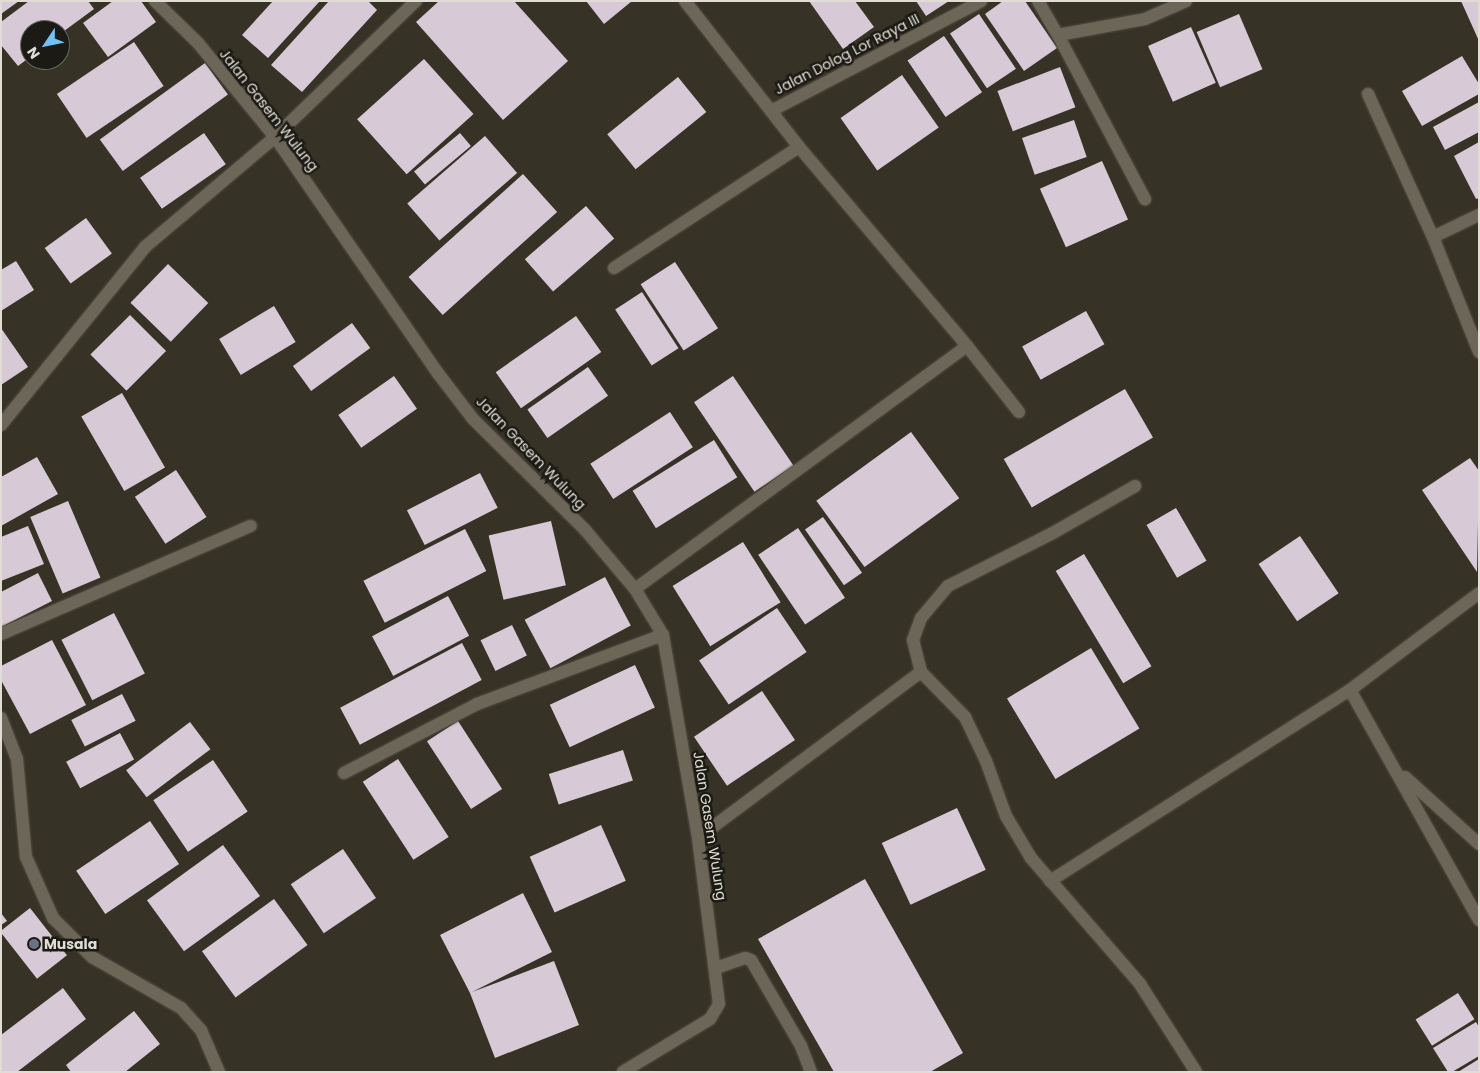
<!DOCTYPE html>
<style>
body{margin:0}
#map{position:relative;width:1480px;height:1073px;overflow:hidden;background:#373226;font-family:Poppins,sans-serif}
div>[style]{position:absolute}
.building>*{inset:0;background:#d7cad6;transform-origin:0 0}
.roads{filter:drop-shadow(0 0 1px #545046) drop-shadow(0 0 1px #545046)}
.minor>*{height:12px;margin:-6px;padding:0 6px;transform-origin:6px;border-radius:6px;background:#6c6659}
.dots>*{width:14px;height:14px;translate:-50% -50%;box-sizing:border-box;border:2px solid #1c1a14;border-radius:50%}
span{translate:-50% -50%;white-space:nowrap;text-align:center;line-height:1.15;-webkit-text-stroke:5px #1c1a14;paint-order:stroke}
.street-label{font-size:14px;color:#e0ddd5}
.poi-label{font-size:14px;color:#e0ddd5;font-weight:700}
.left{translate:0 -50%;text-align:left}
.frame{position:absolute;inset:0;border:2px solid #e0ddd5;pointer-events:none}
.north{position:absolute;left:20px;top:20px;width:50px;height:50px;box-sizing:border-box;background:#1c1a14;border:1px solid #6a6861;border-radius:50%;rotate:236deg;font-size:14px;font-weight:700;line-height:20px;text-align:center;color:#e0ddd5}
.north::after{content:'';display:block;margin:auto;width:18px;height:22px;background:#71c1f5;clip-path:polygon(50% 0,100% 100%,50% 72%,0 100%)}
</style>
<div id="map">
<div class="building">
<div style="clip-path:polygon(1px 1px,19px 1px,1px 14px)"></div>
<div style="clip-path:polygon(29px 1px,88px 1px,94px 9px,60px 34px,60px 30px,30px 30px,30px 57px,18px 66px,1px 45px,1px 22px)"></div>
<div style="clip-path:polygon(113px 1px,141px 1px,156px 22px,108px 57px,83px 23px)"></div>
<div style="clip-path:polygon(273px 1px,320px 1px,268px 58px,242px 35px)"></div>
<div style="clip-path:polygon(329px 1px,368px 1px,377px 10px,302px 92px,271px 65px)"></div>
<div style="clip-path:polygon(439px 1px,514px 1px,568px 61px,503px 120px,416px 22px)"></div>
<div style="clip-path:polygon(586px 1px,632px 1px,604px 24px)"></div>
<div style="clip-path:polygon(809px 1px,855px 1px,874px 27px,843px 49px)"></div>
<div style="clip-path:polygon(916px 1px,949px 1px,926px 16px)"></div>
<div style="clip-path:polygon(1003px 1px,1025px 1px,1057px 48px,1024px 71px,985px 14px)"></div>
<div style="clip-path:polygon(1461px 1px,1479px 1px,1479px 41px)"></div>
<div style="left:979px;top:14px;width:66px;height:35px;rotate:56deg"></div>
<div style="left:1239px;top:14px;width:60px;height:46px;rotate:67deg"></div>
<div style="left:1191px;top:27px;width:61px;height:47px;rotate:66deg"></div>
<div style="left:944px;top:36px;width:68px;height:44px;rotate:56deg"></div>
<div style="left:134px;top:42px;width:53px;height:93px;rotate:56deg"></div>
<div style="clip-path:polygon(1462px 56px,1479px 84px,1479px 94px,1422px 126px,1402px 91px)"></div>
<div style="left:424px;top:59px;width:74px;height:90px;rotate:48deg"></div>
<div style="left:205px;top:63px;width:39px;height:130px;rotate:54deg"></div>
<div style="left:1060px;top:67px;width:43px;height:67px;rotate:69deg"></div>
<div style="left:902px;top:75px;width:64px;height:75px;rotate:55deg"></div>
<div style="left:678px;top:77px;width:45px;height:91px;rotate:51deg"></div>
<div style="clip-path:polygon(1479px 102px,1479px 132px,1445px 150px,1433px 127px)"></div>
<div style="left:1074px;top:120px;width:39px;height:55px;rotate:71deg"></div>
<div style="left:204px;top:133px;width:38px;height:78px;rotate:55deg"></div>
<div style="left:460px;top:133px;width:17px;height:60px;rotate:50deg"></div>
<div style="left:485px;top:136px;width:49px;height:103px;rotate:49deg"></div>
<div style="clip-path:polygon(1479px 142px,1479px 198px,1476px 199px,1454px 156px)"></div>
<div style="left:1102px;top:161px;width:64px;height:68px;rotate:66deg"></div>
<div style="left:523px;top:174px;width:51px;height:154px;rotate:48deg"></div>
<div style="left:586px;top:206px;width:43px;height:81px;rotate:49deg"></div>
<div style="left:86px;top:218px;width:44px;height:51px;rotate:54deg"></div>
<div style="clip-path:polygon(16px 261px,34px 290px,1px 311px,1px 270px)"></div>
<div style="left:675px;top:262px;width:79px;height:41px;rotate:57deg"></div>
<div style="left:168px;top:264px;width:56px;height:54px;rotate:44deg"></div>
<div style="left:642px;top:292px;width:67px;height:32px;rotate:57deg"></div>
<div style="left:274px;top:306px;width:42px;height:64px;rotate:59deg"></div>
<div style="left:1086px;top:311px;width:38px;height:73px;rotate:61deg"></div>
<div style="left:130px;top:315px;width:51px;height:56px;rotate:45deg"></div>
<div style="left:576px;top:316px;width:44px;height:98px;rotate:55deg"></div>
<div style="left:352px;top:323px;width:31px;height:73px;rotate:54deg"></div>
<div style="clip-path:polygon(1px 328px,28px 367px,1px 385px)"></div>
<div style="left:588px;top:367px;width:35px;height:74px;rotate:55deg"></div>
<div style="left:394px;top:376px;width:40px;height:68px;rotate:55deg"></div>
<div style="left:733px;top:376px;width:108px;height:47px;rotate:56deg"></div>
<div style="left:1125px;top:389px;width:56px;height:140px;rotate:60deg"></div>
<div style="left:122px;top:393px;width:86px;height:47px;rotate:60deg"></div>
<div style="left:670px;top:412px;width:42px;height:95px;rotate:57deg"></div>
<div style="left:911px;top:432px;width:82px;height:117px;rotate:54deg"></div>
<div style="left:714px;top:440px;width:44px;height:96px;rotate:58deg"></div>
<div style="clip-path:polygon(37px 457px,58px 494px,1px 526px,1px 477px)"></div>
<div style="clip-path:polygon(1470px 458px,1479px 471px,1477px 572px,1422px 490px)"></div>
<div style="left:176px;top:470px;width:56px;height:49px;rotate:57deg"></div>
<div style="left:480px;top:473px;width:39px;height:82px;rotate:63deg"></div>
<div style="left:68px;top:501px;width:83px;height:41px;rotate:67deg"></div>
<div style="left:1176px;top:508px;width:61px;height:34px;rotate:60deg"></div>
<div style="left:823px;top:517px;width:68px;height:22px;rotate:55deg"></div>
<div style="left:551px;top:521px;width:66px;height:64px;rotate:77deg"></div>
<div style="clip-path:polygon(28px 526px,44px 564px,1px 581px,1px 537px)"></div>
<div style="left:798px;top:528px;width:84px;height:48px;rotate:56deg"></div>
<div style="left:465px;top:529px;width:47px;height:114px;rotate:63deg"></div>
<div style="left:1300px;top:536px;width:69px;height:50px;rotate:56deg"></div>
<div style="left:743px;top:542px;width:71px;height:83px;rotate:58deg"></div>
<div style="left:1084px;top:554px;width:131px;height:33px;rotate:59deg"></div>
<div style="clip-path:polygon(38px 573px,52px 601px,1px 627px,1px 592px)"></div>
<div style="left:605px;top:577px;width:55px;height:91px;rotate:62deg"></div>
<div style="left:448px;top:596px;width:45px;height:86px;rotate:62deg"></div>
<div style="left:777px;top:608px;width:53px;height:94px;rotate:56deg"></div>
<div style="left:114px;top:613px;width:68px;height:59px;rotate:63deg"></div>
<div style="left:512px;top:625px;width:34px;height:35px;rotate:64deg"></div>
<div style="clip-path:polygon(52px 640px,86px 705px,30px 734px,1px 680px,1px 666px)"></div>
<div style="left:462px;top:643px;width:42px;height:138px;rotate:62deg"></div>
<div style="left:1091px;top:648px;width:94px;height:98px;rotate:59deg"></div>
<div style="left:635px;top:665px;width:47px;height:94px;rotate:65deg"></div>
<div style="left:762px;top:691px;width:59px;height:82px;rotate:56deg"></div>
<div style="left:122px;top:694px;width:30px;height:57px;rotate:63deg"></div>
<div style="left:458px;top:721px;width:81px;height:37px;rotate:57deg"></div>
<div style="left:190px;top:722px;width:34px;height:80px;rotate:53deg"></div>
<div style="left:120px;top:733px;width:30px;height:61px;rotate:62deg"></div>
<div style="left:623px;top:750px;width:32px;height:78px;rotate:72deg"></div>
<div style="left:398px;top:759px;width:93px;height:42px;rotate:57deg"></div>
<div style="left:213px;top:760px;width:62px;height:72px;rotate:56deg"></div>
<div style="left:957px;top:808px;width:68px;height:83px;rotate:65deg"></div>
<div style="left:150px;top:821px;width:52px;height:89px;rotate:56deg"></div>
<div style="left:601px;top:825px;width:61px;height:78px;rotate:66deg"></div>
<div style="left:223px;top:845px;width:63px;height:94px;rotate:54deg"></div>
<div style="left:343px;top:849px;width:59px;height:63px;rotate:56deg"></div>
<div style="clip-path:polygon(865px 879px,963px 1053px,930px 1072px,834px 1072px,758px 939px)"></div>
<div style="clip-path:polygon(523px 893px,552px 952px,472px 992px,554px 961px,579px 1025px,495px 1058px,470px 993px,440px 935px)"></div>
<div style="left:274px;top:899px;width:57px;height:89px;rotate:54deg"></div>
<div style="left:30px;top:908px;width:60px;height:38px;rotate:52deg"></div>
<div style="clip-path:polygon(1px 913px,7px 921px,1px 925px)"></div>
<div style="clip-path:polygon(63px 988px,86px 1019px,17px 1072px,1px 1072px,1px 1035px)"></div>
<div style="left:1458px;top:993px;width:31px;height:50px;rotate:58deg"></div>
<div style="clip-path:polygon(134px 1011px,160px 1044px,125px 1072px,71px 1072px,66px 1065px)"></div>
<div style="clip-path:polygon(1476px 1022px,1479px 1027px,1479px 1056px,1452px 1072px,1448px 1072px,1433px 1048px)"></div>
<div style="clip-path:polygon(1479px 1059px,1479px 1072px,1458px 1072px)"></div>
</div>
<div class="roads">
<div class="minor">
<div style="left:155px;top:1px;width:60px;rotate:44.3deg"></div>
<div style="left:198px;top:43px;width:122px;rotate:50.7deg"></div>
<div style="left:275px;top:137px;width:285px;rotate:55.4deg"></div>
<div style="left:437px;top:372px;width:59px;rotate:52.5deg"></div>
<div style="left:473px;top:419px;width:159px;rotate:44.7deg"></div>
<div style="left:586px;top:531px;width:76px;rotate:49.8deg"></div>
<div style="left:635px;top:589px;width:54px;rotate:58.7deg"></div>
<div style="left:663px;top:635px;width:206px;rotate:80.2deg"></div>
<div style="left:698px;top:838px;width:167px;rotate:82.8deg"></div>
<div style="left:719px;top:1004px;width:17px;rotate:121deg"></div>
<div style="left:710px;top:1019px;width:102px;rotate:148.7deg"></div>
<div style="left:685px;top:1px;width:185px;rotate:52deg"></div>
<div style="left:799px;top:147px;width:260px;rotate:49.8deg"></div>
<div style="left:967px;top:346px;width:84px;rotate:51.8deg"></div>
<div style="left:1038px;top:1px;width:39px;rotate:60deg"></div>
<div style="left:1058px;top:35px;width:186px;rotate:62.1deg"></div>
<div style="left:1058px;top:35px;width:88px;rotate:-10.4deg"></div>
<div style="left:1145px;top:19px;width:45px;rotate:-23.7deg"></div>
<div style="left:1368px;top:94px;width:157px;rotate:65.6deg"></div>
<div style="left:1433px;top:237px;width:124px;rotate:68.2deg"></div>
<div style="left:771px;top:111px;width:237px;rotate:-27.6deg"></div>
<div style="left:1433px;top:237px;width:51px;rotate:-25.6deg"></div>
<div style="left:614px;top:268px;width:221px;rotate:-33.2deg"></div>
<div style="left:1px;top:425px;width:229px;rotate:-51deg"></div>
<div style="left:145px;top:247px;width:170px;rotate:-40.2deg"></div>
<div style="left:275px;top:137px;width:196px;rotate:-44deg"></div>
<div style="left:635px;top:589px;width:411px;rotate:-36.2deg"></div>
<div style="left:1px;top:634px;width:272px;rotate:-23.4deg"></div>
<div style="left:921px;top:672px;width:63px;rotate:45.6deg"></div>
<div style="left:965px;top:717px;width:49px;rotate:64.5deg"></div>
<div style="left:986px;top:761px;width:59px;rotate:70deg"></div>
<div style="left:1006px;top:816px;width:49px;rotate:59.2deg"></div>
<div style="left:1031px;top:858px;width:167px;rotate:49.1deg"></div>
<div style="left:1140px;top:984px;width:104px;rotate:57.5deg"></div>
<div style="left:1350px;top:690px;width:264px;rotate:60.7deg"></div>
<div style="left:1px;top:718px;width:44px;rotate:68.7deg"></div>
<div style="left:17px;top:759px;width:98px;rotate:84.8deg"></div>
<div style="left:26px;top:857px;width:67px;rotate:66.1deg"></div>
<div style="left:53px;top:918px;width:55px;rotate:45deg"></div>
<div style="left:92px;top:957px;width:103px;rotate:29.8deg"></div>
<div style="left:181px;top:1008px;width:30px;rotate:48deg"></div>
<div style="left:201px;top:1030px;width:46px;rotate:66.8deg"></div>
<div style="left:344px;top:773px;width:150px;rotate:-27.4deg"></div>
<div style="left:477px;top:704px;width:198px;rotate:-20.4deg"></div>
<div style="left:1405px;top:777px;width:100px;rotate:42.2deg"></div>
<div style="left:698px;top:838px;width:278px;rotate:-36.7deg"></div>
<div style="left:921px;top:672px;width:33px;rotate:-104deg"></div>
<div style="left:913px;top:640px;width:23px;rotate:-70deg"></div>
<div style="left:921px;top:618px;width:42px;rotate:-49.8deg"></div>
<div style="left:948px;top:586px;width:115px;rotate:-26.8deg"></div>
<div style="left:1051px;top:534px;width:97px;rotate:-29.7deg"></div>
<div style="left:1050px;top:881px;width:356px;rotate:-32.5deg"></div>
<div style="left:1350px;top:690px;width:161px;rotate:-36.9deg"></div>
<div style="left:716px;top:968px;width:31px;rotate:-19deg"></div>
<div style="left:745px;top:958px;width:6px;rotate:18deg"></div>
<div style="left:751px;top:960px;width:99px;rotate:59.8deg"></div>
<div style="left:801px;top:1046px;width:28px;rotate:69deg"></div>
</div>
</div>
<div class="dots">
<div style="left:34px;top:944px;background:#6b7280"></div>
</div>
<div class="street-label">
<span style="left:847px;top:54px;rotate:-27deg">Jalan Dolog Lor Raya III</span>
<span style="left:269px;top:110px;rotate:52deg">Jalan Gasem Wulung</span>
<span style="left:531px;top:453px;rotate:46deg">Jalan Gasem Wulung</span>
<span style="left:710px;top:826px;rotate:81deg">Jalan Gasem Wulung</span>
</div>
<div class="poi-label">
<span class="left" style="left:44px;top:944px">Musala</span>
</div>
<div class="frame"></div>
<div class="north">N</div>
</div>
